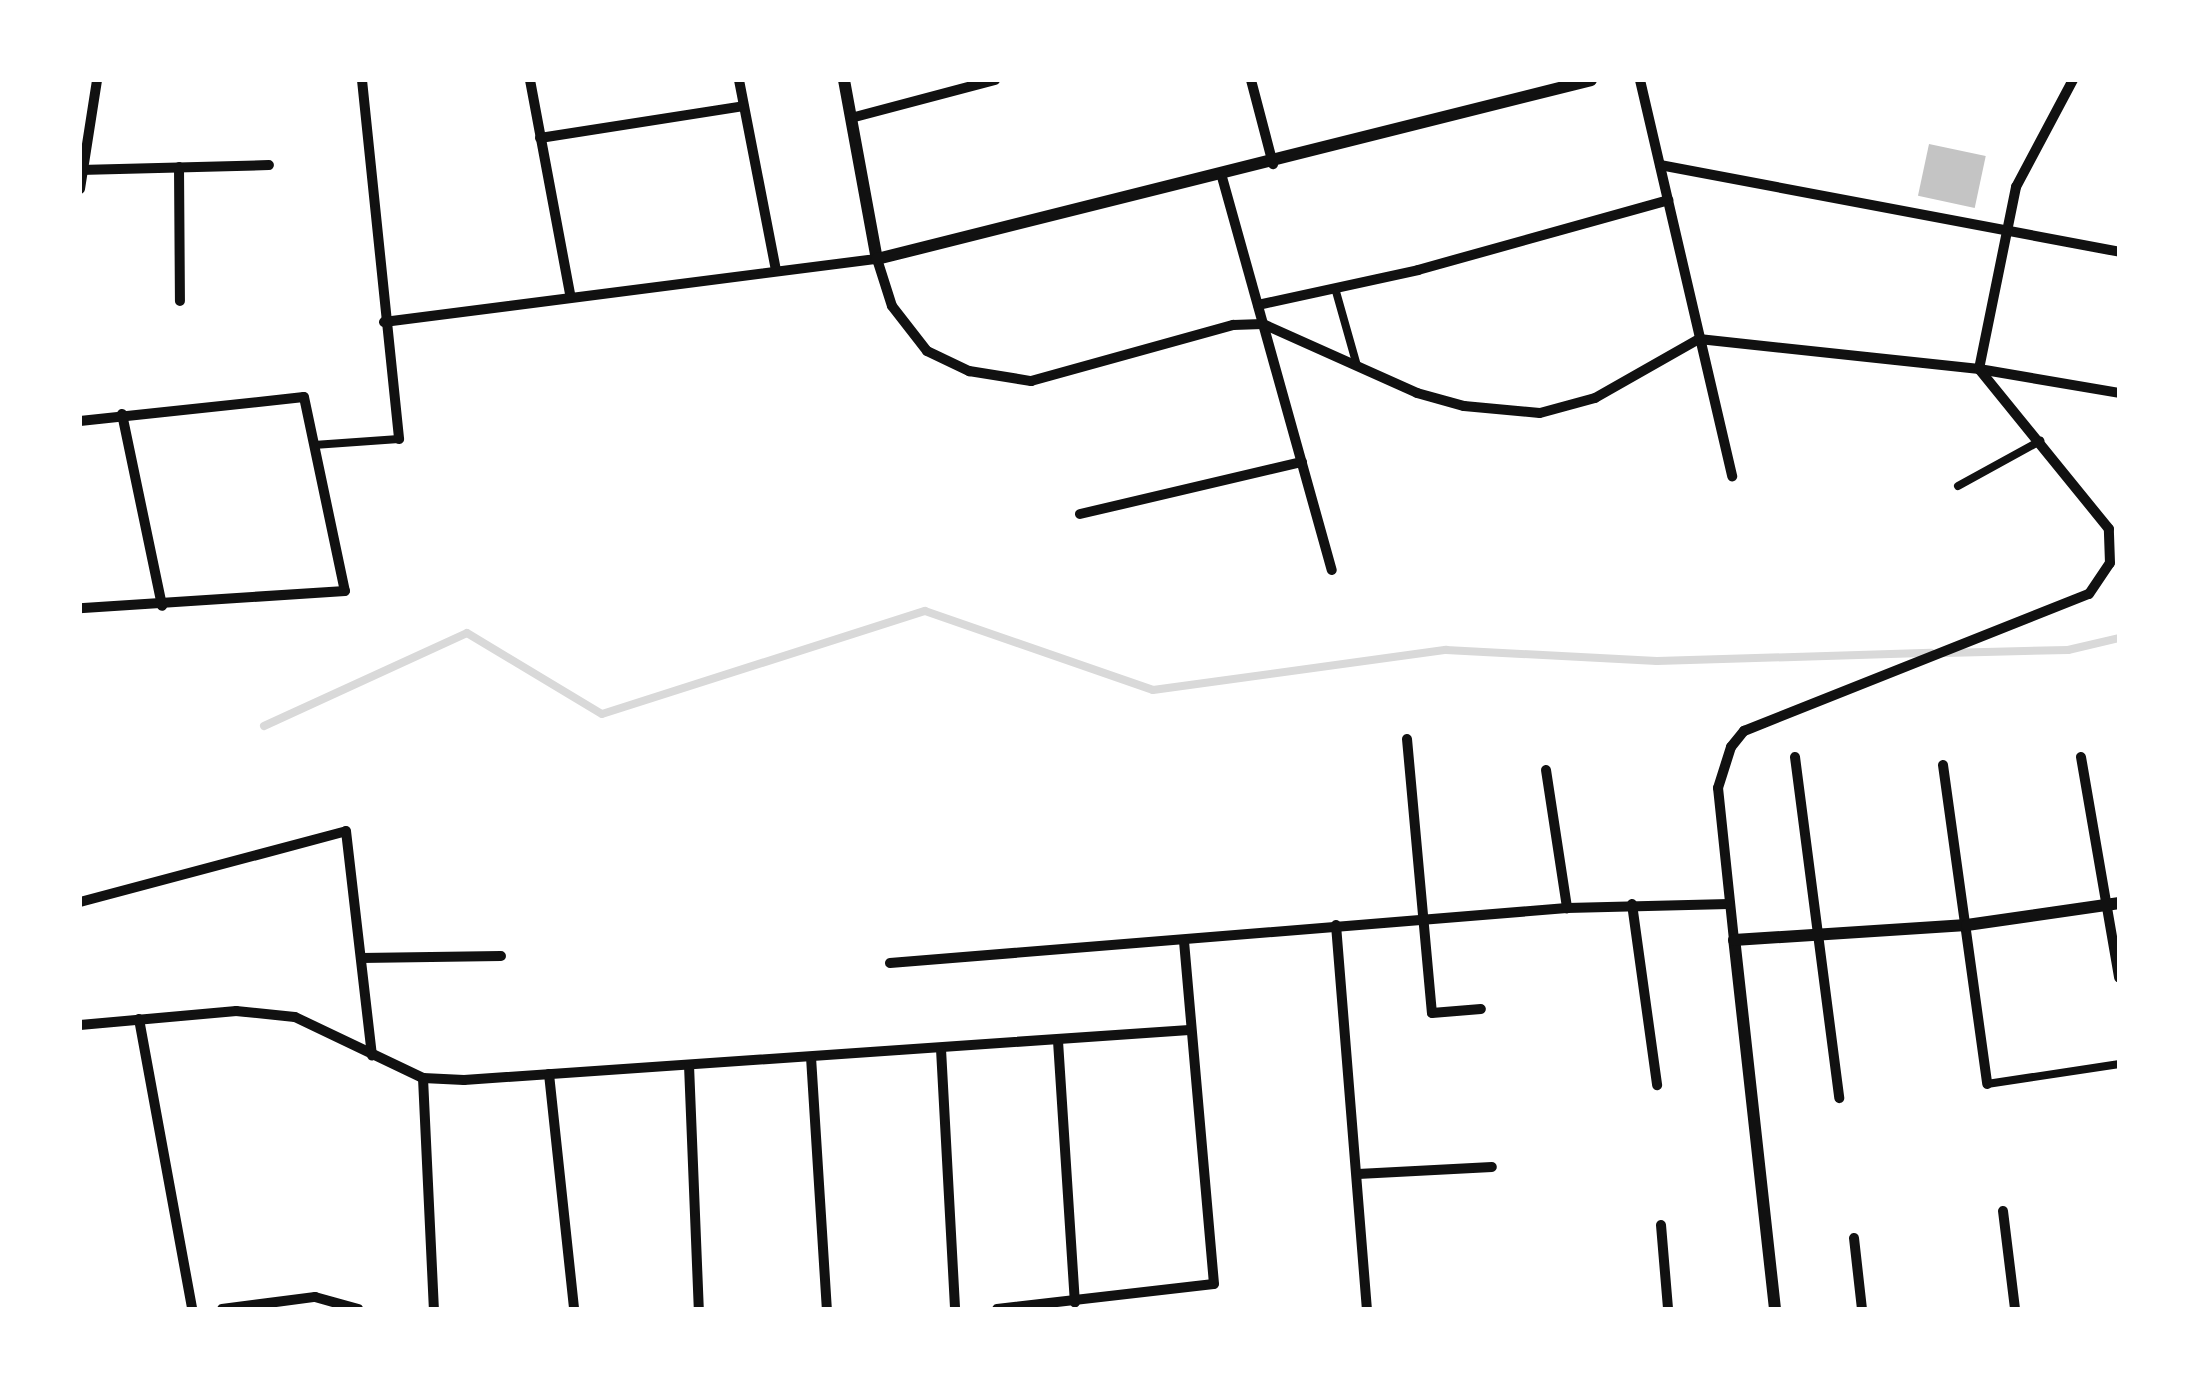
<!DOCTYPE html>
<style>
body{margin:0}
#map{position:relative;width:2199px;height:1389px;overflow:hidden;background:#fff;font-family:Barlow,sans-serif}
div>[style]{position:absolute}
.stream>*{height:8px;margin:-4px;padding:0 4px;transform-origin:4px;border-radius:4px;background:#d9d9d9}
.building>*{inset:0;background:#c4c4c4;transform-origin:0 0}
.pedestrian>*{height:8px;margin:-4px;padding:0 4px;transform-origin:4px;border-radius:4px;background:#111}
.minor>*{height:10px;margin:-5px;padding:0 5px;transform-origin:5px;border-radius:5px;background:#111}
.tertiary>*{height:12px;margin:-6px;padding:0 6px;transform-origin:6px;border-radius:6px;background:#111}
span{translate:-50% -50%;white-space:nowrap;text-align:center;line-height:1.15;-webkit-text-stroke:8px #fff;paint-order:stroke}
.frame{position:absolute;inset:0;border:82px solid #fff;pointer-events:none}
</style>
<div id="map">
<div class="stream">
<div style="left:1945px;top:653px;width:123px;rotate:-1.4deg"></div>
<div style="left:2068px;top:650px;width:52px;rotate:-13.2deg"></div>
<div style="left:264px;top:726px;width:223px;rotate:-24.6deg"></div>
<div style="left:467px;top:633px;width:157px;rotate:31deg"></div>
<div style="left:602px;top:714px;width:339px;rotate:-17.7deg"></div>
<div style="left:925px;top:611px;width:241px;rotate:19.1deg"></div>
<div style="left:1153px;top:690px;width:296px;rotate:-7.8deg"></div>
<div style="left:1446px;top:650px;width:211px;rotate:3deg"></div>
<div style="left:1657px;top:661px;width:274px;rotate:-1.7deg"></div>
</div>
<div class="building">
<div style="left:1929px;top:144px;width:58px;height:53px;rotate:12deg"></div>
</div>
<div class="pedestrian">
<div style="left:1335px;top:288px;width:81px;rotate:74.2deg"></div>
<div style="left:314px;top:445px;width:85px;rotate:-4deg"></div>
<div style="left:1958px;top:486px;width:94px;rotate:-28.8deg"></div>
<div style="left:1987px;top:1084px;width:134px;rotate:-8.6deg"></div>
</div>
<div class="minor">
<div style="left:362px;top:80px;width:361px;rotate:84.1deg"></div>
<div style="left:530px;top:80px;width:218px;rotate:79.4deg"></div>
<div style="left:739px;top:80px;width:194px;rotate:79deg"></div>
<div style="left:1251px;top:80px;width:87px;rotate:75.3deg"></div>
<div style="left:1640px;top:80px;width:407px;rotate:76.9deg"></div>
<div style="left:851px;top:118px;width:149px;rotate:-14.8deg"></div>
<div style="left:540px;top:138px;width:206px;rotate:-8.9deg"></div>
<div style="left:1660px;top:165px;width:467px;rotate:10.7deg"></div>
<div style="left:179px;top:167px;width:134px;rotate:89.6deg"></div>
<div style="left:80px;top:170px;width:189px;rotate:-1.5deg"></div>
<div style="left:1222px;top:177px;width:408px;rotate:74.4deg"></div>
<div style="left:80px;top:189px;width:110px;rotate:-81.1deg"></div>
<div style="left:1258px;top:305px;width:164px;rotate:-12.3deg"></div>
<div style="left:1418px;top:270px;width:260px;rotate:-15.6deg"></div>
<div style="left:384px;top:322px;width:497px;rotate:-7.3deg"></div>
<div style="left:877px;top:259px;width:49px;rotate:72.3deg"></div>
<div style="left:892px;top:306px;width:57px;rotate:52.1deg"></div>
<div style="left:927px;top:351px;width:47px;rotate:25.5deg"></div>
<div style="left:969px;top:371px;width:63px;rotate:9.2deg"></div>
<div style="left:1031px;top:381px;width:210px;rotate:-15.5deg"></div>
<div style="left:1233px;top:325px;width:30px;rotate:-2deg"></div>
<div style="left:1263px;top:324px;width:169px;rotate:24.1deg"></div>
<div style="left:1417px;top:393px;width:49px;rotate:15.5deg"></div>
<div style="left:1464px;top:406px;width:76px;rotate:5.3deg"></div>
<div style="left:1540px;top:413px;width:57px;rotate:-15.3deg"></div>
<div style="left:1595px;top:398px;width:120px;rotate:-29.6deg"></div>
<div style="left:1699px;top:339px;width:282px;rotate:6.1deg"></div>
<div style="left:1979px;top:369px;width:142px;rotate:9.7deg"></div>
<div style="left:122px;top:414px;width:196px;rotate:78.2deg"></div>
<div style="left:80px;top:421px;width:225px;rotate:-6.1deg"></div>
<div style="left:304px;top:397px;width:198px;rotate:78.1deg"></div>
<div style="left:345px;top:591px;width:266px;rotate:176.3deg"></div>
<div style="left:1080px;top:514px;width:228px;rotate:-13.2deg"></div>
<div style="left:1407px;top:739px;width:275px;rotate:84.8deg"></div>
<div style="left:1432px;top:1013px;width:49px;rotate:-4.7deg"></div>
<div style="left:1795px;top:757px;width:344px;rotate:82.6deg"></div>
<div style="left:2081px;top:757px;width:224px;rotate:80.2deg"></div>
<div style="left:1943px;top:765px;width:322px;rotate:82.1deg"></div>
<div style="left:1546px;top:770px;width:140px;rotate:81.3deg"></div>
<div style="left:80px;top:902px;width:275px;rotate:-14.9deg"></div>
<div style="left:346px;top:831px;width:226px;rotate:83.4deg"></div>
<div style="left:1632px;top:904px;width:183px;rotate:82.1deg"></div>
<div style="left:1336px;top:925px;width:385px;rotate:85.4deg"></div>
<div style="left:1734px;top:940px;width:153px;rotate:-96deg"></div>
<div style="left:1718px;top:788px;width:43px;rotate:-72.4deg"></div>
<div style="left:1731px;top:747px;width:21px;rotate:-51deg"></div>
<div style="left:1744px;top:731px;width:371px;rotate:-21.7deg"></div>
<div style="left:2089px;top:594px;width:37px;rotate:-56deg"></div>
<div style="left:2110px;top:563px;width:34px;rotate:-92deg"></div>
<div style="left:2109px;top:529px;width:206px;rotate:-129.1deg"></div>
<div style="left:1979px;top:369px;width:186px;rotate:-78.5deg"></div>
<div style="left:2016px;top:187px;width:121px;rotate:-62deg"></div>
<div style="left:361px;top:958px;width:140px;rotate:-0.8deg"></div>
<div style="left:890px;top:963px;width:679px;rotate:-4.64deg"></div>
<div style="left:1567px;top:908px;width:162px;rotate:-1.4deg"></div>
<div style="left:139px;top:1019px;width:295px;rotate:79.6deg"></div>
<div style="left:80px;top:1025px;width:157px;rotate:-5.1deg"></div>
<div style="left:236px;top:1011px;width:59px;rotate:5.8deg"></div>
<div style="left:295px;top:1017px;width:142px;rotate:25.5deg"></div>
<div style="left:423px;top:1078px;width:41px;rotate:2.8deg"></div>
<div style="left:464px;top:1080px;width:727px;rotate:-3.95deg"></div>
<div style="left:1058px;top:1041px;width:262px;rotate:86.3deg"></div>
<div style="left:941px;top:1049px;width:260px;rotate:86.9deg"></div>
<div style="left:811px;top:1057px;width:253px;rotate:86.4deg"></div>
<div style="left:689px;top:1065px;width:244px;rotate:87.7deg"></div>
<div style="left:549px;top:1074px;width:236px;rotate:83.9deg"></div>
<div style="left:423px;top:1078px;width:231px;rotate:87.3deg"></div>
<div style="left:1358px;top:1174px;width:134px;rotate:-3deg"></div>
<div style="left:2003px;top:1211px;width:99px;rotate:83deg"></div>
<div style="left:1661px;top:1225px;width:84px;rotate:85.2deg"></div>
<div style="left:1854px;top:1238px;width:71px;rotate:83.6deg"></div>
<div style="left:222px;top:1309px;width:94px;rotate:-7.4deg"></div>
<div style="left:315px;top:1297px;width:45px;rotate:15.6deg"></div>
<div style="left:997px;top:1309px;width:218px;rotate:-6.6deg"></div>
<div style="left:1214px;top:1284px;width:345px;rotate:-95deg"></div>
</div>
<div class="tertiary">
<div style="left:844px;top:80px;width:182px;rotate:79.6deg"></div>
<div style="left:877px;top:259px;width:736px;rotate:-14.07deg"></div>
<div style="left:1775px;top:1309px;width:371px;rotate:-96.3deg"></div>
<div style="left:1734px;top:940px;width:233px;rotate:-3.7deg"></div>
<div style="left:1967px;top:925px;width:154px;rotate:-8.2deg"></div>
</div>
<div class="frame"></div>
</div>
